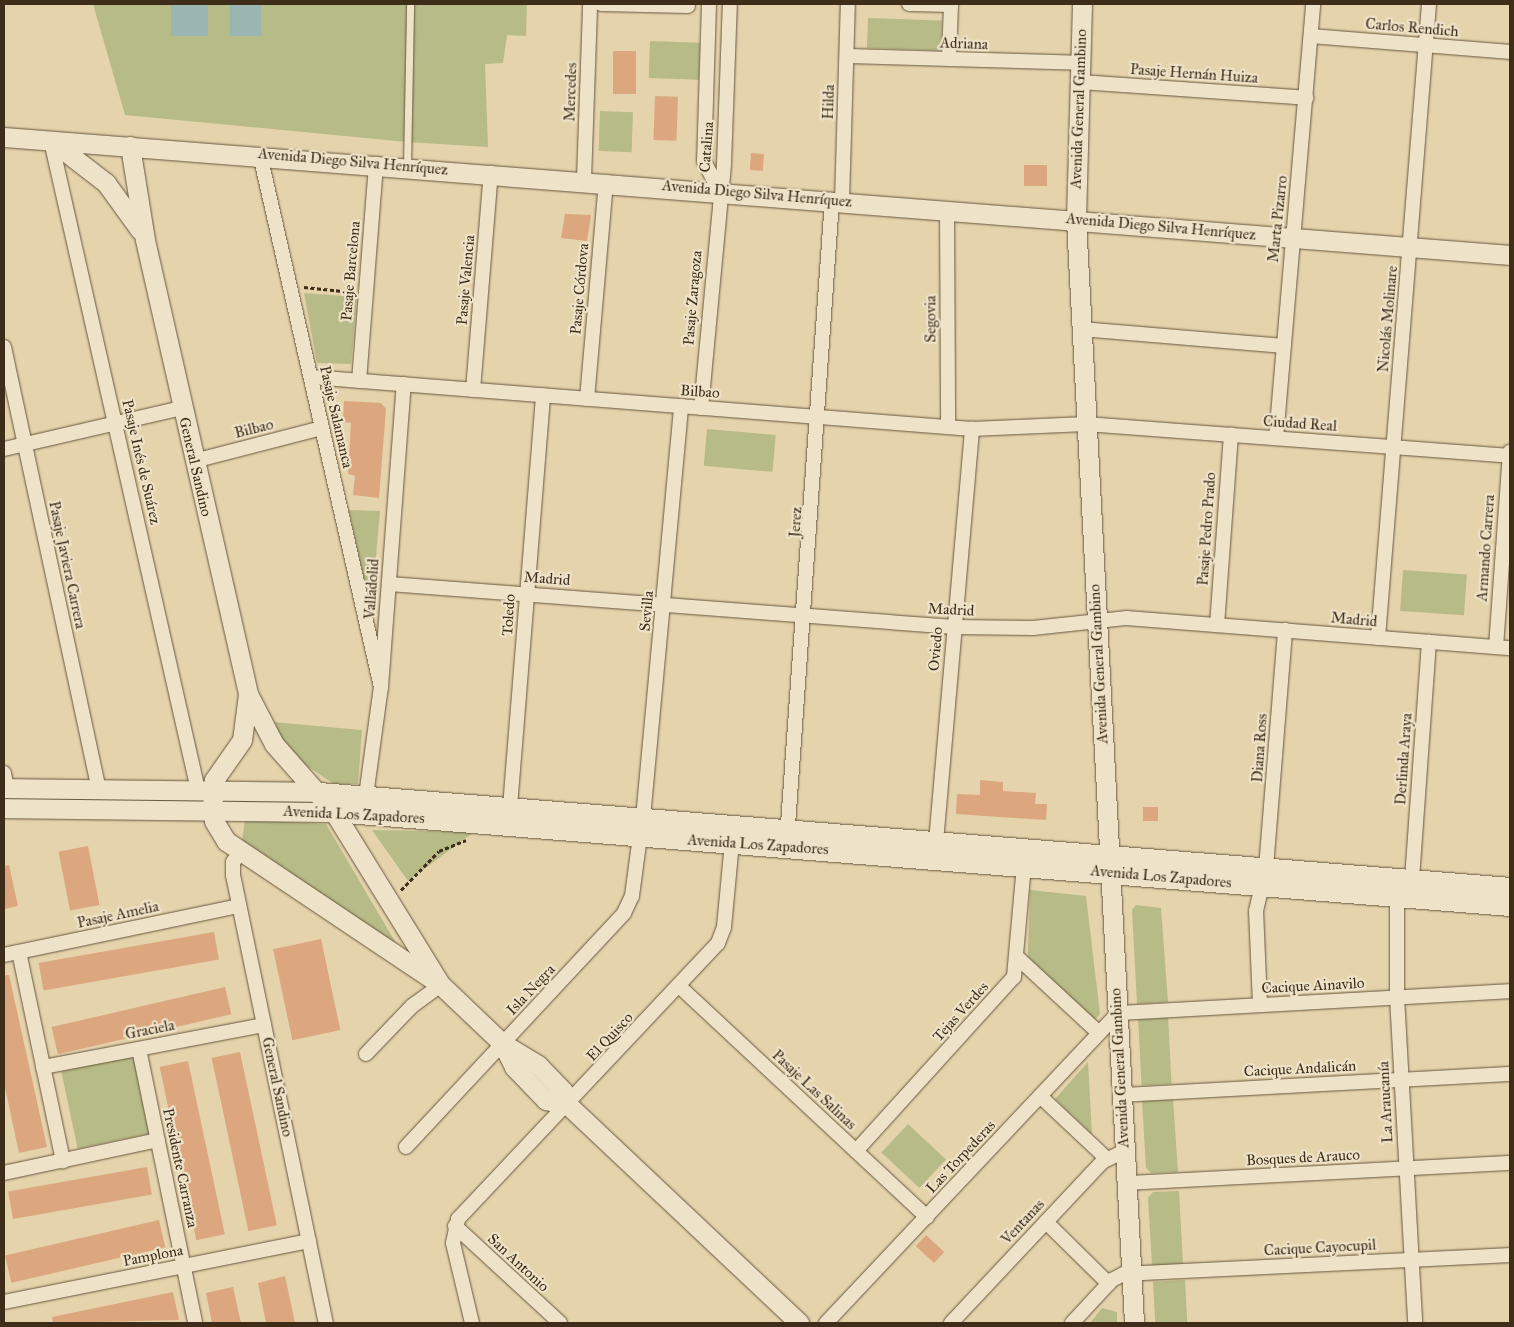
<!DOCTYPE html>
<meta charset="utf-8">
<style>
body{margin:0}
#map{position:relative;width:1514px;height:1327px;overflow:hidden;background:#e5d3ac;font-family:"IM FELL Great Primer",serif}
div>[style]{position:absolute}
.green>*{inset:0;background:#b7bb87;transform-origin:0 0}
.water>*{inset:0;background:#99b6b3;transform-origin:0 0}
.building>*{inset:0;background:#dca67f;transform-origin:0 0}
.path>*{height:3px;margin-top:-1.5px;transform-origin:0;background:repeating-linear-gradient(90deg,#3d2d19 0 4px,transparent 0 6.5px)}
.roads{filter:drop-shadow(0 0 1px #67563e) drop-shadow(0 0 1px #67563e)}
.lane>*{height:7px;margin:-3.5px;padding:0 3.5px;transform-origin:3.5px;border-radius:3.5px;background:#eee2c9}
.street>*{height:14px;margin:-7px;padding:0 7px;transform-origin:7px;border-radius:7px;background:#eee2c9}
.secondary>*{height:19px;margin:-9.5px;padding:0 9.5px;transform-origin:9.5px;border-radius:9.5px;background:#eee2c9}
span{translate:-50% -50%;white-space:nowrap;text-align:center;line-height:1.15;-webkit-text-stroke:4.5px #eee2c9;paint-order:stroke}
.street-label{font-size:15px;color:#3d2d19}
.frame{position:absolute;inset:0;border:5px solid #3d2d19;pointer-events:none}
</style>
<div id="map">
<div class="green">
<div style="clip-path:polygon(93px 4px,527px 4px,526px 36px,507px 35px,503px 63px,485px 64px,488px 147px,407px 142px,125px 115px)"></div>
<div style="left:868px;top:18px;width:74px;height:30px;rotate:2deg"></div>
<div style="left:650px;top:41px;width:50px;height:37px;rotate:2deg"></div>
<div style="left:600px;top:111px;width:33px;height:40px;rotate:2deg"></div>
<div style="clip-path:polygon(304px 293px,357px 297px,351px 364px,317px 363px)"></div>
<div style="left:707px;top:429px;width:69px;height:37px;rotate:5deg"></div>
<div style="clip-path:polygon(349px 510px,380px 511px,371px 613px)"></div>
<div style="left:1403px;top:570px;width:64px;height:41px;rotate:4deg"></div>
<div style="clip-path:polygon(272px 722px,362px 730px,358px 784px,334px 784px,283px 750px)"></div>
<div style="clip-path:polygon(245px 820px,326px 824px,397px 945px,242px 840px)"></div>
<div style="clip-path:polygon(372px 830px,474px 832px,408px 881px)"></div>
<div style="clip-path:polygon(1030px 890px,1086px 896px,1100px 1014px,1088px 1028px,1027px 973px)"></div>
<div style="clip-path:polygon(1136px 905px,1161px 908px,1168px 1002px,1137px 1004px,1132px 910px)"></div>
<div style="left:1168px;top:1016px;width:68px;height:30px;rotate:87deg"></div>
<div style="left:134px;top:1053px;width:82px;height:75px;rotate:78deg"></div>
<div style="clip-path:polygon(1088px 1062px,1092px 1134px,1055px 1099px)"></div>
<div style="clip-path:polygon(1173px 1099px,1178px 1172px,1151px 1173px,1146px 1168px,1142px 1101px)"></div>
<div style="left:908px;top:1124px;width:52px;height:39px;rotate:43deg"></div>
<div style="clip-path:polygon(1179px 1191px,1183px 1264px,1152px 1266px,1148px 1198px,1153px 1192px)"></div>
<div style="left:1185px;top:1280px;width:43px;height:32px;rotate:87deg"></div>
<div style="clip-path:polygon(1102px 1308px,1117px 1312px,1117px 1323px,1090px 1323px)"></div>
</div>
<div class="water">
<div style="left:171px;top:4px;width:37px;height:32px"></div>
<div style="left:230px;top:4px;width:31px;height:32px"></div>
</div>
<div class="building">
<div style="left:613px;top:51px;width:23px;height:43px"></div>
<div style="left:655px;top:96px;width:23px;height:44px;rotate:2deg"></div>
<div style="left:751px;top:153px;width:13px;height:17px;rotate:4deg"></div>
<div style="left:1024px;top:165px;width:23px;height:21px"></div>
<div style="clip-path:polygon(565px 214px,591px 215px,587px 241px,561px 238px)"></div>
<div style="clip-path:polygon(344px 401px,381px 403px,386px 409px,379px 498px,353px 495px,355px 476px,348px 474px,351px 423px,343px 422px)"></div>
<div style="clip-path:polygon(980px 780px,1003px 782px,1003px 791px,1036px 793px,1035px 804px,1047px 804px,1046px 820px,956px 814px,957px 794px,980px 795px)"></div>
<div style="left:1143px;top:807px;width:15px;height:14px"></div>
<div style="left:88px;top:846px;width:60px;height:30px;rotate:79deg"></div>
<div style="clip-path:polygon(9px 865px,18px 906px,4px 909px,4px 866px)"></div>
<div style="left:214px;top:932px;width:28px;height:178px;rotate:80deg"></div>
<div style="left:321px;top:939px;width:93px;height:49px;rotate:78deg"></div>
<div style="clip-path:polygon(4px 975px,9px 975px,47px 1147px,19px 1153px,4px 1083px)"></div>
<div style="left:225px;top:987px;width:28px;height:178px;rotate:77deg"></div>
<div style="left:240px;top:1052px;width:177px;height:29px;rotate:78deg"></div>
<div style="left:188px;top:1061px;width:177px;height:29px;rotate:78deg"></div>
<div style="left:147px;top:1167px;width:28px;height:141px;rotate:80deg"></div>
<div style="left:159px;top:1220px;width:28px;height:158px;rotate:77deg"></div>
<div style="left:926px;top:1235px;width:25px;height:15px;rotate:43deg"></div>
<div style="clip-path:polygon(285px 1276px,295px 1323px,266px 1323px,258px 1283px)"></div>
<div style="clip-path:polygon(233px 1287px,241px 1323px,212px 1323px,206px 1293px)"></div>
<div style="clip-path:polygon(173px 1292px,179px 1320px,53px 1323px,52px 1317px)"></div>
</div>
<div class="path">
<div style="left:304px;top:287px;width:48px;rotate:5.9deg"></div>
<div style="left:401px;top:890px;width:54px;rotate:-45.7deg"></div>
<div style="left:439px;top:851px;width:29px;rotate:-22deg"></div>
</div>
<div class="roads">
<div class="lane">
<div style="left:407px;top:166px;width:162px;rotate:-88.9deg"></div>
</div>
<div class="street">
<div style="left:601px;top:4px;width:87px;rotate:1.3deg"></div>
<div style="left:709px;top:4px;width:157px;rotate:91.8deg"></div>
<div style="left:704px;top:161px;width:34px;rotate:63deg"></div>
<div style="left:909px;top:4px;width:42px;rotate:1.4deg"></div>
<div style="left:1311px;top:36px;width:200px;rotate:4.6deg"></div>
<div style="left:847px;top:56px;width:233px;rotate:1.7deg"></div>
<div style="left:949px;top:59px;width:55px;rotate:-87.9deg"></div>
<div style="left:1080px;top:82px;width:227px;rotate:4deg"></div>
<div style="left:51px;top:141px;width:665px;rotate:77.24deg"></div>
<div style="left:260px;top:155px;width:546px;rotate:77.19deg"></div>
<div style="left:584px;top:180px;width:176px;rotate:-88deg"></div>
<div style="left:842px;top:201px;width:197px;rotate:-88.3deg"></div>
<div style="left:947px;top:210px;width:217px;rotate:89.7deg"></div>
<div style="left:1082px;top:329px;width:202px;rotate:4.8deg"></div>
<div style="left:4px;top:347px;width:452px;rotate:77.9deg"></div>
<div style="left:311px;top:377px;width:663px;rotate:4.5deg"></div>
<div style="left:972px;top:429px;width:114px;rotate:-2.5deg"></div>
<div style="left:1086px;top:424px;width:425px;rotate:4.3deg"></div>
<div style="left:359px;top:381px;width:218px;rotate:-85.5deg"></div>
<div style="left:473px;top:390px;width:218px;rotate:-85.3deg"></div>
<div style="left:587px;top:399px;width:218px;rotate:-85deg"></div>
<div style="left:701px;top:408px;width:245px;rotate:-84.6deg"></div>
<div style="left:724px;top:164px;width:160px;rotate:-87.9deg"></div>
<div style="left:1276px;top:438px;width:436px;rotate:-85.1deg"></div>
<div style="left:4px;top:449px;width:183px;rotate:-13deg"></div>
<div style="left:194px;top:461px;width:132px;rotate:-14.5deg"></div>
<div style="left:389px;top:584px;width:567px;rotate:4.35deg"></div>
<div style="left:954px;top:627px;width:79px;rotate:0.7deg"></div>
<div style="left:1033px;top:628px;width:95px;rotate:-6.1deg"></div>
<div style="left:1127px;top:618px;width:384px;rotate:4.5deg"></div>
<div style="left:1217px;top:625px;width:191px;rotate:-85.8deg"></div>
<div style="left:1378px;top:638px;width:636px;rotate:-85.4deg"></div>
<div style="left:1496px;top:647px;width:196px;rotate:-85.9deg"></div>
<div style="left:4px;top:773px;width:16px;rotate:79deg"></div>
<div style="left:366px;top:796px;width:110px;rotate:-82.2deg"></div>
<div style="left:381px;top:687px;width:304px;rotate:-85.7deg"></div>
<div style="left:510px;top:807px;width:413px;rotate:-85.4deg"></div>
<div style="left:643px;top:818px;width:414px;rotate:-84.7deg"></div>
<div style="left:787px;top:839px;width:641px;rotate:-85.97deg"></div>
<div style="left:936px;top:842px;width:415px;rotate:-85deg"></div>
<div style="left:240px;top:853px;width:11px;rotate:128deg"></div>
<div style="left:233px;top:862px;width:13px;rotate:90deg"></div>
<div style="left:233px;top:875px;width:458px;rotate:78.3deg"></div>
<div style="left:1266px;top:868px;width:239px;rotate:-85.4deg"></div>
<div style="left:1412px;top:879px;width:238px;rotate:-85.9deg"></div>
<div style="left:1397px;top:889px;width:108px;rotate:90deg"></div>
<div style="left:1397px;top:997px;width:326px;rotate:86.8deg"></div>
<div style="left:19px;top:952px;width:214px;rotate:78.1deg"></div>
<div style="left:4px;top:955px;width:240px;rotate:-11.8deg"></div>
<div style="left:1018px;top:958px;width:110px;rotate:42.8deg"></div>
<div style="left:679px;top:986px;width:339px;rotate:43deg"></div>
<div style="left:1260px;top:1005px;width:94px;rotate:-92.4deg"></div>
<div style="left:1256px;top:911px;width:27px;rotate:-77deg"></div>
<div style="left:139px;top:1049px;width:280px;rotate:78.4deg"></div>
<div style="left:366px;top:1054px;width:66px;rotate:-46.2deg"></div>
<div style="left:412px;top:1006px;width:36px;rotate:-36deg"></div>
<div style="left:43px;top:1067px;width:225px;rotate:-10.8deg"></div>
<div style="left:1122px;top:1095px;width:389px;rotate:-3.1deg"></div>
<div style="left:1040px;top:1096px;width:92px;rotate:43.2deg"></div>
<div style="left:406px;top:1147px;width:320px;rotate:-47deg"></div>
<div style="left:624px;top:913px;width:19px;rotate:-65deg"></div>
<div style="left:632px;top:896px;width:61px;rotate:-82.4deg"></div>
<div style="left:856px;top:1151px;width:235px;rotate:-47.8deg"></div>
<div style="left:1014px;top:977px;width:111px;rotate:-84.9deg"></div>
<div style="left:4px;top:1173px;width:157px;rotate:-12.1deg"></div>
<div style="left:1127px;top:1183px;width:384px;rotate:-3deg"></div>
<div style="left:1046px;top:1222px;width:88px;rotate:44.5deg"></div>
<div style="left:455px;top:1226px;width:143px;rotate:42.7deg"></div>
<div style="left:4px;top:1302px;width:311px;rotate:-11.3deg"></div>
<div style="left:472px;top:1323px;width:82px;rotate:-103.4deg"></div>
<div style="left:453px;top:1243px;width:25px;rotate:-78deg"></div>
<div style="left:458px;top:1219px;width:379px;rotate:-46.7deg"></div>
<div style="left:718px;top:943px;width:17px;rotate:-69deg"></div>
<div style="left:724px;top:927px;width:84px;rotate:-84.6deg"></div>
<div style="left:826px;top:1323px;width:426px;rotate:-46.7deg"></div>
<div style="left:1118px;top:1013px;width:393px;rotate:-3.2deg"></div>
<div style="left:951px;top:1323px;width:221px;rotate:-46.8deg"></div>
<div style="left:1102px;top:1162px;width:25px;rotate:-26deg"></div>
<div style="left:1072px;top:1323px;width:59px;rotate:-47.1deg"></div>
<div style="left:1112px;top:1280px;width:13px;rotate:-27deg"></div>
<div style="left:1124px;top:1274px;width:386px;rotate:-2.8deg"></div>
</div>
<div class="secondary">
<div style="left:1082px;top:4px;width:216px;rotate:91.6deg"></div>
<div style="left:1076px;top:220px;width:1105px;rotate:86.99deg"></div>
<div style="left:4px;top:137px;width:1511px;rotate:4.48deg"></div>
<div style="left:53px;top:142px;width:67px;rotate:37.7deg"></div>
<div style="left:106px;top:183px;width:58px;rotate:54.1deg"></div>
<div style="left:130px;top:146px;width:95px;rotate:80.9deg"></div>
<div style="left:145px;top:240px;width:466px;rotate:77.2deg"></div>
<div style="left:248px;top:694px;width:56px;rotate:62.5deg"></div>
<div style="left:274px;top:744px;width:91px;rotate:48.6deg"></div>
<div style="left:334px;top:812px;width:200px;rotate:58.3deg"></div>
<div style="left:248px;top:694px;width:46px;rotate:97.4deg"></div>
<div style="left:242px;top:740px;width:49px;rotate:125deg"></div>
<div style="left:214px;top:780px;width:10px;rotate:101deg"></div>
<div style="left:212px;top:790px;width:31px;rotate:86deg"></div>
<div style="left:214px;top:821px;width:23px;rotate:59deg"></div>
<div style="left:226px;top:841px;width:259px;rotate:33.8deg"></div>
<div style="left:441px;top:985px;width:84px;rotate:43.6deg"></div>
<div style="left:502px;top:1043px;width:42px;rotate:31.4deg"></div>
<div style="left:538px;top:1065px;width:36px;rotate:46deg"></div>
<div style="left:563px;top:1091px;width:15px;rotate:70deg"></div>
<div style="left:568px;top:1105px;width:318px;rotate:43.3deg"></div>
<div style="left:4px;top:788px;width:315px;rotate:0.7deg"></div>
<div style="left:319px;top:792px;width:1195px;rotate:4.56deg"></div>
<div style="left:4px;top:808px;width:330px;rotate:0.7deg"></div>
<div style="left:334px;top:812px;width:1180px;rotate:4.57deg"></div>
<div style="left:502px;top:1043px;width:27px;rotate:63deg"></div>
<div style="left:514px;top:1067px;width:46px;rotate:45.9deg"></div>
<div style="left:546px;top:1100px;width:23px;rotate:13deg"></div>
</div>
</div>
<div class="street-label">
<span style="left:1412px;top:28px;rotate:5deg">Carlos Rendich</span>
<span style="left:964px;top:44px;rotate:2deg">Adriana</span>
<span style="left:1194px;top:74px;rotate:4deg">Pasaje Hernán Huiza</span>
<span style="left:571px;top:92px;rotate:-88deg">Mercedes</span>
<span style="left:829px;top:102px;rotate:-88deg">Hilda</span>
<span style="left:1079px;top:109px;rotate:-88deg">Avenida General Gambino</span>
<span style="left:707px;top:147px;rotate:-86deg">Catalina</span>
<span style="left:353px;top:162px;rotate:5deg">Avenida Diego Silva Henríquez</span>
<span style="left:757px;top:194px;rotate:5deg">Avenida Diego Silva Henríquez</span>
<span style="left:1278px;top:219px;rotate:-84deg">Marta Pizarro</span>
<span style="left:1161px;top:227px;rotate:5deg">Avenida Diego Silva Henríquez</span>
<span style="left:351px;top:271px;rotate:-85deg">Pasaje Barcelona</span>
<span style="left:466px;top:280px;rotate:-85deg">Pasaje Valencia</span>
<span style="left:580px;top:289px;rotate:-85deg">Pasaje Córdova</span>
<span style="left:693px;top:298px;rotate:-85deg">Pasaje Zaragoza</span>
<span style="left:931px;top:319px;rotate:-90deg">Segovia</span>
<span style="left:1388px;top:319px;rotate:-85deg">Nicolás Molinare</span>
<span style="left:700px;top:392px;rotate:4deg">Bilbao</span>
<span style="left:336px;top:417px;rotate:77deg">Pasaje Salamanca</span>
<span style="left:1300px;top:424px;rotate:4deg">Ciudad Real</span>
<span style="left:254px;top:429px;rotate:-14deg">Bilbao</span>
<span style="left:141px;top:462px;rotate:77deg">Pasaje Inés de Suárez</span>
<span style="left:195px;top:467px;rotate:77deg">General Sandino</span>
<span style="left:796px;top:522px;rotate:-86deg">Jerez</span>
<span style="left:1207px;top:529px;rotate:-86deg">Pasaje Pedro Prado</span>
<span style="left:1486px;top:548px;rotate:-86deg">Armando Carrera</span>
<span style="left:67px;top:565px;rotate:78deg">Pasaje Javiera Carrera</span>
<span style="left:547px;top:579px;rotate:4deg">Madrid</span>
<span style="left:372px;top:589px;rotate:-86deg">Valladolid</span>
<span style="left:951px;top:610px;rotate:3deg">Madrid</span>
<span style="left:647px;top:611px;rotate:-85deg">Sevilla</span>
<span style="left:509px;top:615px;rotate:-86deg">Toledo</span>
<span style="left:1354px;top:620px;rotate:5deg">Madrid</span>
<span style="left:936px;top:649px;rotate:-85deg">Oviedo</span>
<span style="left:1099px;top:664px;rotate:-93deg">Avenida General Gambino</span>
<span style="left:1260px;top:748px;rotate:-86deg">Diana Ross</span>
<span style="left:1404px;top:759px;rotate:-86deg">Derlinda Araya</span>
<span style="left:354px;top:815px;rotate:3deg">Avenida Los Zapadores</span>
<span style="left:758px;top:845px;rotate:4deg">Avenida Los Zapadores</span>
<span style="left:1161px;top:877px;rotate:5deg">Avenida Los Zapadores</span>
<span style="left:118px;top:915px;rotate:-12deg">Pasaje Amelia</span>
<span style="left:1313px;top:986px;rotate:-3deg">Cacique Ainavilo</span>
<span style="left:531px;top:990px;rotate:-47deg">Isla Negra</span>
<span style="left:961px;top:1012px;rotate:-48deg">Tejas Verdes</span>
<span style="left:150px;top:1030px;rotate:-11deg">Graciela</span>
<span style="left:610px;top:1037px;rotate:-47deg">El Quisco</span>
<span style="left:1120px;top:1068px;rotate:-93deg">Avenida General Gambino</span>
<span style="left:1300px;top:1069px;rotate:-3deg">Cacique Andalicán</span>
<span style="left:277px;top:1087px;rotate:78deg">General Sandino</span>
<span style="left:814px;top:1090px;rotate:43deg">Pasaje Las Salinas</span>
<span style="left:1386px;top:1102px;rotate:-93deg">La Araucanía</span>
<span style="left:961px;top:1157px;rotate:-47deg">Las Torpederas</span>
<span style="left:1303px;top:1158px;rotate:-3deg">Bosques de Arauco</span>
<span style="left:180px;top:1168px;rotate:78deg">Presidente Carranza</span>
<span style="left:1023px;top:1222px;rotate:-47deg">Ventanas</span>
<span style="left:1320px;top:1248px;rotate:-3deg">Cacique Cayocupil</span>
<span style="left:153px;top:1256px;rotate:-11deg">Pamplona</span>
<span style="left:518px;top:1263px;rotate:43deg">San Antonio</span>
</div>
<div class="frame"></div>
</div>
